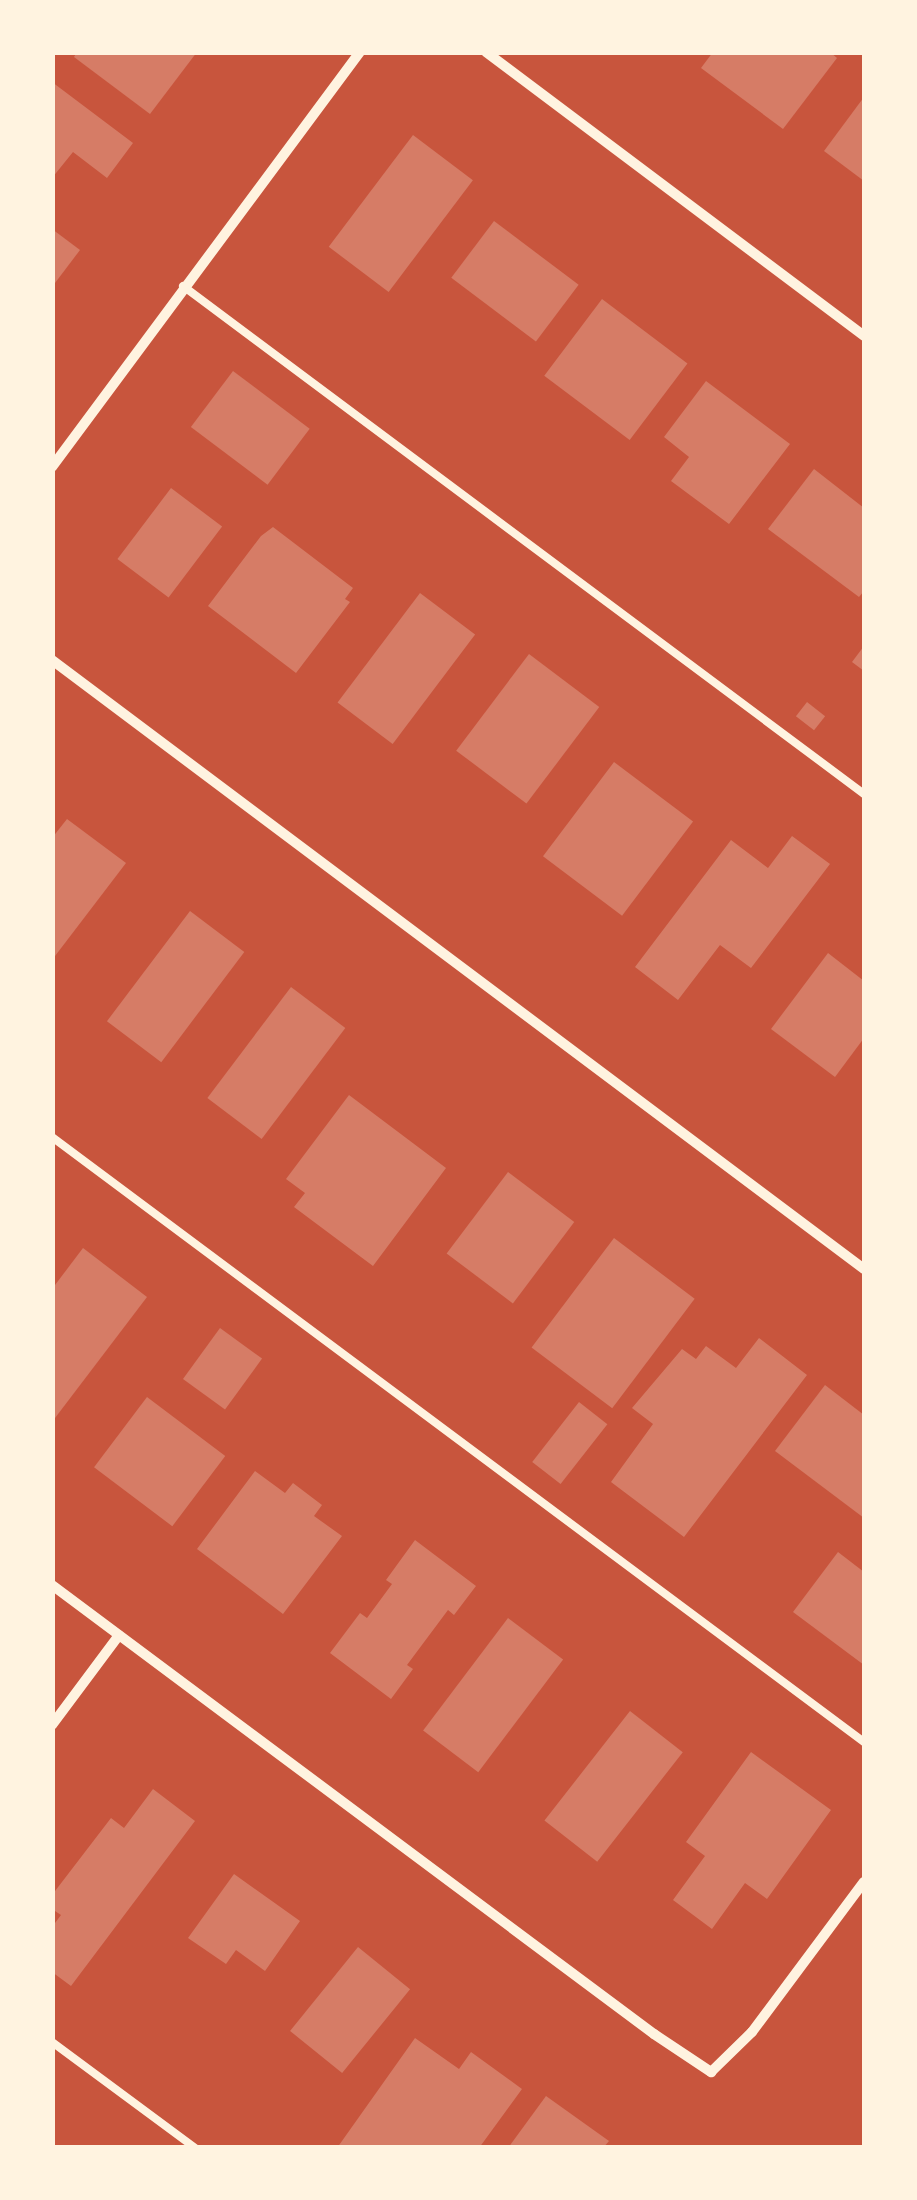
<!DOCTYPE html>
<style>
body{margin:0}
#map{position:relative;width:917px;height:2200px;overflow:hidden;background:#c8553d;font-family:Cabin,sans-serif}
div>[style]{position:absolute}
.building>*{inset:0;background:#d67c66;transform-origin:0 0}
.service>*{height:8px;margin:-4px;padding:0 4px;transform-origin:4px;border-radius:4px;background:#fff3e0}
.minor>*{height:10px;margin:-5px;padding:0 5px;transform-origin:5px;border-radius:5px;background:#fff3e0}
span{translate:-50% -50%;white-space:nowrap;text-align:center;line-height:1.15;-webkit-text-stroke:10px #fff3e0;paint-order:stroke}
.frame{position:absolute;inset:0;border:55px solid #fff3e0;pointer-events:none}
</style>
<div id="map">
<div class="building">
<div style="clip-path:polygon(77px 52px,197px 52px,150px 114px,74px 57px)"></div>
<div style="clip-path:polygon(713px 52px,830px 52px,837px 58px,783px 129px,701px 68px)"></div>
<div style="clip-path:polygon(52px 82px,133px 143px,107px 178px,73px 152px,52px 178px)"></div>
<div style="clip-path:polygon(864px 97px,864px 181px,824px 151px)"></div>
<div style="left:413px;top:135px;width:75px;height:140px;rotate:37deg"></div>
<div style="left:494px;top:221px;width:106px;height:71px;rotate:37deg"></div>
<div style="clip-path:polygon(52px 229px,80px 250px,52px 287px)"></div>
<div style="left:602px;top:299px;width:107px;height:96px;rotate:37deg"></div>
<div style="left:233px;top:371px;width:96px;height:70px;rotate:37deg"></div>
<div style="clip-path:polygon(706px 381px,790px 444px,729px 524px,671px 481px,689px 457px,664px 437px)"></div>
<div style="clip-path:polygon(814px 469px,864px 508px,864px 591px,859px 597px,768px 529px)"></div>
<div style="left:171px;top:488px;width:64px;height:89px;rotate:37deg"></div>
<div style="clip-path:polygon(273px 527px,353px 588px,345px 599px,350px 602px,296px 673px,208px 606px,261px 536px)"></div>
<div style="left:420px;top:593px;width:69px;height:137px;rotate:37deg"></div>
<div style="clip-path:polygon(864px 646px,864px 671px,852px 662px)"></div>
<div style="left:529px;top:654px;width:88px;height:121px;rotate:37deg"></div>
<div style="left:807px;top:702px;width:23px;height:18px;rotate:38deg"></div>
<div style="left:614px;top:762px;width:99px;height:118px;rotate:37deg"></div>
<div style="clip-path:polygon(67px 819px,126px 863px,52px 960px,52px 838px)"></div>
<div style="clip-path:polygon(792px 836px,830px 864px,751px 968px,720px 945px,678px 1000px,635px 967px,731px 840px,768px 868px)"></div>
<div style="left:190px;top:911px;width:68px;height:138px;rotate:37deg"></div>
<div style="clip-path:polygon(828px 953px,864px 981px,864px 1038px,835px 1077px,771px 1029px)"></div>
<div style="left:291px;top:987px;width:68px;height:139px;rotate:37deg"></div>
<div style="clip-path:polygon(349px 1095px,446px 1168px,373px 1266px,294px 1207px,305px 1193px,286px 1179px)"></div>
<div style="left:508px;top:1172px;width:83px;height:102px;rotate:37deg"></div>
<div style="left:614px;top:1238px;width:101px;height:137px;rotate:37deg"></div>
<div style="clip-path:polygon(83px 1248px,147px 1297px,52px 1422px,52px 1289px)"></div>
<div style="left:220px;top:1328px;width:52px;height:63px;rotate:36deg"></div>
<div style="clip-path:polygon(759px 1338px,807px 1375px,684px 1537px,611px 1482px,653px 1424px,632px 1408px,682px 1349px,696px 1359px,706px 1346px,736px 1368px)"></div>
<div style="clip-path:polygon(825px 1385px,864px 1415px,864px 1518px,775px 1451px)"></div>
<div style="left:147px;top:1397px;width:98px;height:88px;rotate:37deg"></div>
<div style="left:579px;top:1402px;width:36px;height:76px;rotate:38deg"></div>
<div style="clip-path:polygon(255px 1471px,285px 1493px,293px 1483px,322px 1505px,314px 1516px,342px 1536px,283px 1614px,197px 1549px)"></div>
<div style="clip-path:polygon(415px 1540px,476px 1586px,454px 1615px,448px 1610px,407px 1665px,413px 1669px,391px 1699px,330px 1653px,360px 1613px,367px 1618px,392px 1584px,386px 1580px)"></div>
<div style="clip-path:polygon(838px 1552px,864px 1572px,864px 1665px,793px 1612px)"></div>
<div style="left:508px;top:1618px;width:69px;height:141px;rotate:37deg"></div>
<div style="left:630px;top:1711px;width:67px;height:139px;rotate:38deg"></div>
<div style="clip-path:polygon(751px 1752px,831px 1810px,767px 1899px,745px 1883px,712px 1929px,673px 1900px,705px 1856px,686px 1842px)"></div>
<div style="clip-path:polygon(153px 1789px,195px 1821px,71px 1986px,52px 1972px,52px 1927px,61px 1915px,52px 1909px,52px 1895px,111px 1818px,124px 1828px)"></div>
<div style="clip-path:polygon(234px 1874px,300px 1921px,265px 1971px,236px 1950px,226px 1964px,188px 1938px)"></div>
<div style="left:358px;top:1947px;width:67px;height:108px;rotate:39deg"></div>
<div style="clip-path:polygon(415px 2038px,459px 2069px,471px 2052px,522px 2089px,479px 2148px,337px 2148px)"></div>
<div style="clip-path:polygon(546px 2096px,609px 2141px,603px 2148px,508px 2148px)"></div>
</div>
<div class="service">
<div style="left:183px;top:286px;width:850px;rotate:36.72deg"></div>
<div style="left:52px;top:1137px;width:1013px;rotate:36.69deg"></div>
<div style="left:52px;top:2042px;width:178px;rotate:36.5deg"></div>
</div>
<div class="minor">
<div style="left:486px;top:52px;width:473px;rotate:36.9deg"></div>
<div style="left:52px;top:467px;width:517px;rotate:-53.42deg"></div>
<div style="left:52px;top:660px;width:1015px;rotate:36.87deg"></div>
<div style="left:52px;top:1585px;width:751px;rotate:36.72deg"></div>
<div style="left:654px;top:2034px;width:69px;rotate:33.7deg"></div>
<div style="left:711px;top:2072px;width:57px;rotate:-44.3deg"></div>
<div style="left:752px;top:2032px;width:187px;rotate:-53.3deg"></div>
<div style="left:52px;top:1725px;width:112px;rotate:-53.3deg"></div>
</div>
<div class="frame"></div>
</div>
